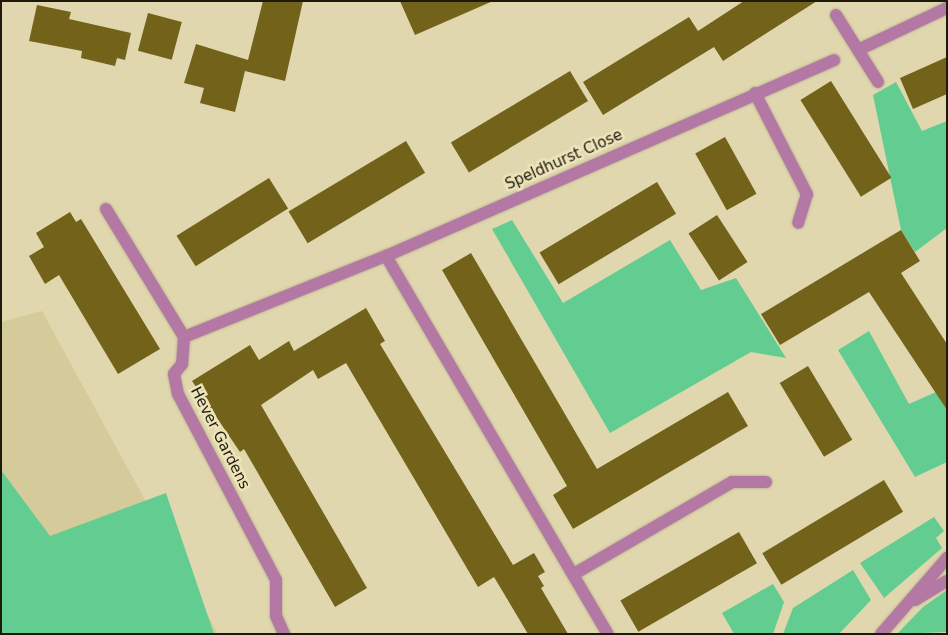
<!DOCTYPE html>
<style>
body{margin:0}
#map{position:relative;width:948px;height:635px;overflow:hidden;background:#e0d7ae;font-family:"DejaVu Sans",sans-serif}
div>[style]{position:absolute}
.built>*{inset:0;background:#d5ca9a}
.green>*{inset:0;background:#63cd91}
.building>*{inset:0;background:#72621a;transform-origin:0 0}
.roads{filter:drop-shadow(0 0 1px #bdb591) drop-shadow(0 0 1px #bdb591)}
.minor>*{height:12px;margin:-6px;padding:0 6px;transform-origin:6px;border-radius:6px;background:#b478a5}
span{translate:-50% -50%;white-space:nowrap;text-align:center;line-height:1.15;-webkit-text-stroke:5px #ede4bb;paint-order:stroke}
.street-label{font-size:15px;color:#1e1a0b}
.frame{position:absolute;inset:0;border:2px solid #1e1a0b;pointer-events:none}
</style>
<div id="map">
<div class="built">
<div style="clip-path:polygon(42px 311px,218px 634px,1px 634px,1px 322px)"></div>
</div>
<div class="green">
<div style="clip-path:polygon(896px 82px,922px 131px,947px 121px,947px 228px,915px 252px,901px 230px,873px 95px)"></div>
<div style="clip-path:polygon(512px 220px,563px 303px,670px 240px,701px 290px,736px 278px,786px 358px,751px 352px,610px 433px,492px 229px)"></div>
<div style="clip-path:polygon(869px 331px,909px 404px,936px 392px,947px 410px,947px 462px,915px 477px,838px 350px)"></div>
<div style="clip-path:polygon(1px 470px,50px 536px,166px 493px,214px 634px,1px 634px)"></div>
<div style="clip-path:polygon(934px 517px,944px 531px,936px 538px,942px 548px,884px 598px,860px 563px)"></div>
<div style="clip-path:polygon(853px 570px,871px 600px,839px 634px,783px 634px,793px 608px)"></div>
<div style="clip-path:polygon(773px 584px,784px 602px,773px 634px,734px 634px,722px 613px)"></div>
<div style="clip-path:polygon(947px 590px,947px 632px,897px 634px,923px 607px)"></div>
</div>
<div class="building">
<div style="clip-path:polygon(263px 1px,303px 1px,285px 81px,245px 71px,235px 112px,200px 103px,204px 88px,184px 83px,196px 44px,248px 60px)"></div>
<div style="clip-path:polygon(400px 1px,493px 1px,415px 35px)"></div>
<div style="clip-path:polygon(744px 1px,817px 1px,723px 61px,714px 47px,603px 115px,583px 82px,689px 17px,698px 31px)"></div>
<div style="clip-path:polygon(37px 5px,71px 12px,69px 19px,131px 33px,125px 60px,117px 58px,115px 66px,81px 58px,82px 51px,29px 41px)"></div>
<div style="left:148px;top:13px;width:35px;height:39px;rotate:15deg"></div>
<div style="clip-path:polygon(947px 57px,947px 94px,913px 109px,900px 78px)"></div>
<div style="left:570px;top:71px;width:35px;height:139px;rotate:59deg"></div>
<div style="left:831px;top:81px;width:114px;height:36px;rotate:58deg"></div>
<div style="left:725px;top:137px;width:65px;height:34px;rotate:61deg"></div>
<div style="left:406px;top:141px;width:37px;height:137px;rotate:59deg"></div>
<div style="left:269px;top:178px;width:36px;height:109px;rotate:58deg"></div>
<div style="left:657px;top:182px;width:37px;height:137px;rotate:59deg"></div>
<div style="clip-path:polygon(70px 212px,76px 222px,81px 219px,160px 349px,118px 374px,59px 275px,45px 284px,29px 256px,44px 247px,36px 233px)"></div>
<div style="left:717px;top:215px;width:56px;height:34px;rotate:57deg"></div>
<div style="clip-path:polygon(901px 230px,920px 261px,901px 273px,947px 344px,947px 410px,869px 292px,780px 345px,761px 314px)"></div>
<div style="clip-path:polygon(471px 253px,597px 469px,728px 392px,748px 426px,573px 529px,553px 495px,567px 486px,442px 270px)"></div>
<div style="clip-path:polygon(366px 308px,385px 341px,380px 344px,513px 565px,534px 553px,545px 572px,538px 576px,544px 586px,541px 588px,568px 634px,528px 634px,494px 577px,478px 587px,346px 363px,318px 379px,313px 370px,261px 405px,367px 588px,335px 607px,244px 449px,240px 452px,192px 381px,250px 345px,259px 360px,289px 341px,294px 351px)"></div>
<div style="left:808px;top:366px;width:86px;height:33px;rotate:59deg"></div>
<div style="left:884px;top:480px;width:37px;height:142px;rotate:59deg"></div>
<div style="left:739px;top:532px;width:36px;height:137px;rotate:60deg"></div>
</div>
<div class="roads">
<div class="minor">
<div style="left:836px;top:15px;width:79px;rotate:57.9deg"></div>
<div style="left:858px;top:50px;width:98px;rotate:-25.3deg"></div>
<div style="left:755px;top:93px;width:114px;rotate:62.8deg"></div>
<div style="left:807px;top:194px;width:30px;rotate:107deg"></div>
<div style="left:106px;top:209px;width:150px;rotate:58.6deg"></div>
<div style="left:184px;top:337px;width:27px;rotate:94deg"></div>
<div style="left:182px;top:364px;width:13px;rotate:129deg"></div>
<div style="left:174px;top:374px;width:20px;rotate:79deg"></div>
<div style="left:178px;top:394px;width:210px;rotate:62.2deg"></div>
<div style="left:276px;top:580px;width:36px;rotate:90deg"></div>
<div style="left:276px;top:616px;width:20px;rotate:66deg"></div>
<div style="left:386px;top:256px;width:438px;rotate:59.6deg"></div>
<div style="left:184px;top:337px;width:218px;rotate:-21.9deg"></div>
<div style="left:386px;top:256px;width:489px;rotate:-23.6deg"></div>
<div style="left:574px;top:574px;width:183px;rotate:-30.2deg"></div>
<div style="left:732px;top:482px;width:34px"></div>
<div style="left:915px;top:600px;width:37px;rotate:-31deg"></div>
<div style="left:881px;top:634px;width:101px;rotate:-49deg"></div>
</div>
</div>
<div class="street-label">
<span style="left:564px;top:160px;rotate:-24deg">Speldhurst Close</span>
<span style="left:220px;top:438px;rotate:63deg">Hever Gardens</span>
</div>
<div class="frame"></div>
</div>
